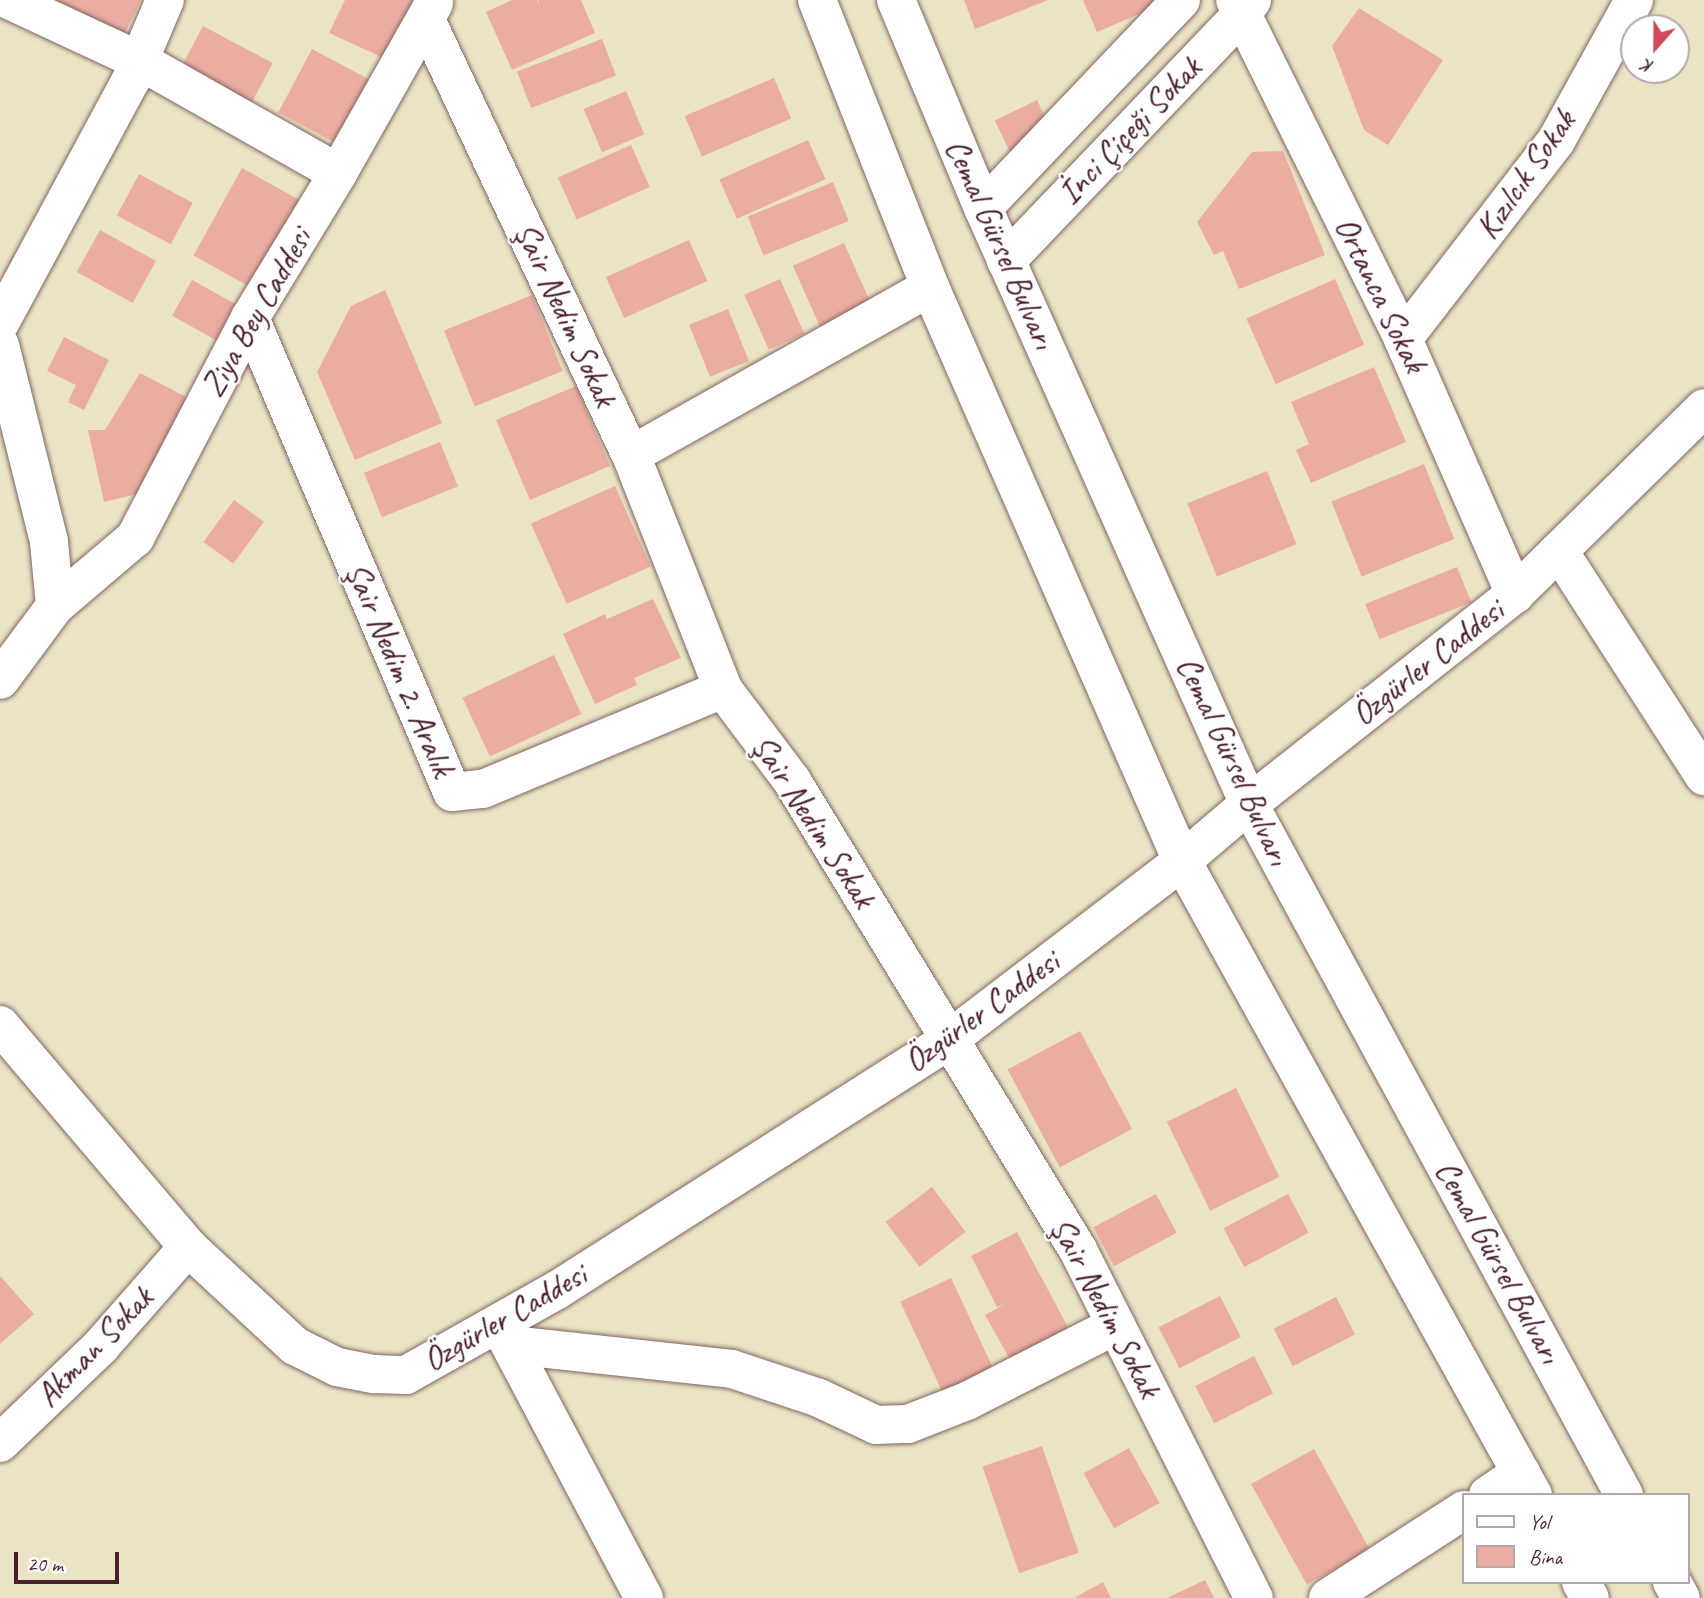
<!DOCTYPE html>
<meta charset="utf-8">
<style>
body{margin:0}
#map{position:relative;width:1704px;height:1598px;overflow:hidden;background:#eae4c5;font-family:Caveat,sans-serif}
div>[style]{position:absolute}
.building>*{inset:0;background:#ebada1;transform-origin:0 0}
.roads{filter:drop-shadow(0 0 2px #826461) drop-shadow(0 0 2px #826461)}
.minor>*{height:38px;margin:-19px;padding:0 19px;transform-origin:19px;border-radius:19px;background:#fff}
span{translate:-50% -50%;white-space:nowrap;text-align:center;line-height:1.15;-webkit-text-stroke:5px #fff;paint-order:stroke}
.street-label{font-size:33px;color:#4a1f2b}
.legend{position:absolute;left:1462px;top:1493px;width:228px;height:91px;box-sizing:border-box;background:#fff;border:2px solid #b7a5aa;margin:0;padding:9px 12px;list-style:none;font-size:21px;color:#4a1f2b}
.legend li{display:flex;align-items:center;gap:14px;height:35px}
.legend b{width:35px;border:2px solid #b7a5aa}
.north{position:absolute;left:1620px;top:14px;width:70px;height:70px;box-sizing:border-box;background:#fff;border:2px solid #b7a5aa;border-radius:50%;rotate:201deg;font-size:19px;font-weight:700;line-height:28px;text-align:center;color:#4a1f2b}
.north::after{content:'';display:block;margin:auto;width:24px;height:32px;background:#d1495b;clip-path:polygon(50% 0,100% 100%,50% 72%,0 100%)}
.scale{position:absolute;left:14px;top:1552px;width:105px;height:32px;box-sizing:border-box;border:4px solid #4a1f2b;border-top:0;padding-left:9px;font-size:21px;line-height:24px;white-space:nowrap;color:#4a1f2b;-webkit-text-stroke:5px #fff;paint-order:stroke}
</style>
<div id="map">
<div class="building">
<div style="clip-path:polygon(35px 0,141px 0,119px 45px)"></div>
<div style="clip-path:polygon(345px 0,416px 0,388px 60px,329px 33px)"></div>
<div style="clip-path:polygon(512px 0,537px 0,540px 7px,538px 0,581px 0,595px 33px,512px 70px,486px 12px)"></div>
<div style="clip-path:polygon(964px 0,1048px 0,975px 29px)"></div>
<div style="clip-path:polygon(1083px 0,1172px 0,1097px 32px)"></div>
<div style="clip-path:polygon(1359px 8px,1443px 60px,1388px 145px,1364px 130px,1332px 46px)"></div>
<div style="left:203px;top:26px;width:79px;height:50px;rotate:28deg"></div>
<div style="left:602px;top:39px;width:39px;height:91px;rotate:69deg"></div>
<div style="left:312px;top:49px;width:67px;height:72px;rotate:28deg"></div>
<div style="left:774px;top:78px;width:44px;height:97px;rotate:67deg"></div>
<div style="left:626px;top:91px;width:47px;height:46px;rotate:67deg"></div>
<div style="left:1037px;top:100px;width:41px;height:47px;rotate:64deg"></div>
<div style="left:808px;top:140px;width:43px;height:97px;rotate:66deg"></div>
<div style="left:631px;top:145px;width:46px;height:80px;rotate:66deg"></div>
<div style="clip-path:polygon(1283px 151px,1325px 255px,1239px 289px,1223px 251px,1214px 255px,1197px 222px,1252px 152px)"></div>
<div style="left:242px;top:168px;width:71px;height:100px;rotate:29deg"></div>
<div style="left:139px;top:174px;width:61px;height:47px;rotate:28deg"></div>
<div style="left:833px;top:182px;width:42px;height:92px;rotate:68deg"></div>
<div style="left:100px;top:230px;width:64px;height:48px;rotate:29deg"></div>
<div style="left:689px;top:240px;width:45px;height:91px;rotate:66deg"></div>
<div style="left:844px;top:243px;width:72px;height:56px;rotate:66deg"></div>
<div style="left:780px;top:279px;width:60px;height:39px;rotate:66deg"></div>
<div style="left:1335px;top:279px;width:72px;height:97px;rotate:66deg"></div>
<div style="left:192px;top:280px;width:62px;height:41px;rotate:29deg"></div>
<div style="clip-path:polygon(385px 290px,442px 423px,355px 460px,317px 372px,351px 306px)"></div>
<div style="left:532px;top:295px;width:82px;height:95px;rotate:68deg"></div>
<div style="left:728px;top:309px;width:56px;height:42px;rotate:68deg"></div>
<div style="clip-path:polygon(64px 337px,109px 360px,84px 410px,68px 402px,76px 385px,47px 371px)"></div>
<div style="clip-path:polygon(1374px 367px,1406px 442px,1311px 483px,1296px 450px,1309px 444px,1291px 402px)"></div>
<div style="clip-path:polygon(140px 373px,196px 402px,149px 491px,104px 502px,88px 430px,105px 430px)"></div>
<div style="left:576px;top:386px;width:87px;height:87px;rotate:67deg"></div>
<div style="left:440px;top:442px;width:48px;height:82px;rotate:68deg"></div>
<div style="left:1424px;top:464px;width:81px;height:100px;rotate:68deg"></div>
<div style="left:1267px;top:471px;width:79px;height:86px;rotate:68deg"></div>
<div style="left:615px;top:486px;width:88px;height:92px;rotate:66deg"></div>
<div style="left:234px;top:500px;width:37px;height:52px;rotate:36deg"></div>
<div style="left:1457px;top:567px;width:38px;height:99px;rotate:68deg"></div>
<div style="clip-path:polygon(653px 599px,681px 658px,634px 678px,637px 685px,595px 704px,563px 634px,605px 614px,607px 619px)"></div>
<div style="left:554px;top:655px;width:65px;height:101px;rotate:65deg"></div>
<div style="left:1080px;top:1031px;width:111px;height:82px;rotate:62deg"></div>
<div style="left:1236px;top:1088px;width:99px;height:77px;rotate:64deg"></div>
<div style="left:932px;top:1187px;width:56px;height:58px;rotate:53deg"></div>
<div style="left:1156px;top:1194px;width:44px;height:71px;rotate:62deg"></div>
<div style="left:1288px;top:1194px;width:44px;height:73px;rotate:62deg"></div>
<div style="clip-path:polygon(1017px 1232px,1070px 1331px,1012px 1363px,985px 1315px,1005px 1304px,997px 1307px,971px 1256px)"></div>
<div style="clip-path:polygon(0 1276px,34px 1314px,0 1344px)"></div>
<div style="left:951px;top:1278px;width:107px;height:56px;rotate:65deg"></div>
<div style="left:1220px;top:1296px;width:46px;height:69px;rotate:63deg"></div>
<div style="left:1336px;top:1297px;width:42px;height:70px;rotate:63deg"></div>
<div style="left:1254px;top:1356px;width:42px;height:66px;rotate:63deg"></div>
<div style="left:1042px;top:1446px;width:113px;height:63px;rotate:71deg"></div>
<div style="left:1129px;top:1448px;width:63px;height:52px;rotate:61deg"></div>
<div style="left:1314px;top:1449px;width:115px;height:72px;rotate:61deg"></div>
<div style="clip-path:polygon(1205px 1580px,1214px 1598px,1167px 1598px)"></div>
<div style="clip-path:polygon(1103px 1582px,1111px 1598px,1074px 1598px)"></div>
</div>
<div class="roads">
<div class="minor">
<div style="left:9px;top:0;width:145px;rotate:25deg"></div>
<div style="left:140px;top:61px;width:227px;rotate:29.5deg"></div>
<div style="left:817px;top:0;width:308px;rotate:68.5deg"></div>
<div style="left:930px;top:287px;width:627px;rotate:66.3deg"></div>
<div style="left:1182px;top:861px;width:725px;rotate:61.03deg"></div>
<div style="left:896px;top:0;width:225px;rotate:67.3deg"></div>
<div style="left:983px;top:208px;width:653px;rotate:65.95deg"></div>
<div style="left:1249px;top:804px;width:786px;rotate:61.51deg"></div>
<div style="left:1235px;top:0;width:378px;rotate:63.6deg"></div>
<div style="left:1403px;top:339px;width:279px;rotate:66.3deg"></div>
<div style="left:426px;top:20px;width:481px;rotate:64.8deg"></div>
<div style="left:631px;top:455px;width:251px;rotate:68.5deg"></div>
<div style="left:723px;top:689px;width:115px;rotate:53.1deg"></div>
<div style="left:792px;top:781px;width:549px;rotate:58.62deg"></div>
<div style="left:1078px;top:1250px;width:390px;rotate:63.2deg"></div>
<div style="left:983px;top:208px;width:287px;rotate:-46.4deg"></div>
<div style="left:1006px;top:261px;width:342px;rotate:-46.3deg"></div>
<div style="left:1242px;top:14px;width:17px;rotate:-54deg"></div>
<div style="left:250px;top:318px;width:515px;rotate:66.92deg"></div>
<div style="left:452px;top:792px;width:31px;rotate:-6deg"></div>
<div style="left:483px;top:789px;width:260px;rotate:-22.6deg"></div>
<div style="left:0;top:323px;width:276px;rotate:-61.7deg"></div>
<div style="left:131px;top:80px;width:87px;rotate:-67deg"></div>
<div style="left:1403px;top:339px;width:250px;rotate:-52.3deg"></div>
<div style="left:1556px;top:141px;width:161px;rotate:-61deg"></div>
<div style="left:0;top:345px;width:203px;rotate:76deg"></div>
<div style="left:49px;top:542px;width:64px;rotate:84.6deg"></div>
<div style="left:55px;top:606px;width:92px;rotate:126.6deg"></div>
<div style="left:631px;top:455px;width:343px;rotate:-29.3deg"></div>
<div style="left:1559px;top:551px;width:268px;rotate:57.2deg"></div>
<div style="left:55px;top:606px;width:105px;rotate:-40.4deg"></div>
<div style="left:135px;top:538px;width:248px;rotate:-62.4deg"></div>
<div style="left:250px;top:318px;width:170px;rotate:-58.7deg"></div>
<div style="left:338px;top:173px;width:195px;rotate:-60.5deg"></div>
<div style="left:0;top:1025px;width:291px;rotate:49.7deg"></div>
<div style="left:188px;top:1247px;width:146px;rotate:42.8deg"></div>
<div style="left:295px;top:1346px;width:47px;rotate:26.6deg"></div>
<div style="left:337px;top:1367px;width:38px;rotate:11deg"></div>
<div style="left:374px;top:1374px;width:32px;rotate:2deg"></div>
<div style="left:406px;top:1375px;width:173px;rotate:-29.4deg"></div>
<div style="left:557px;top:1290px;width:453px;rotate:-32.5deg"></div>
<div style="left:939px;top:1047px;width:306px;rotate:-37.4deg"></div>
<div style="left:1182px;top:861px;width:88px;rotate:-40.4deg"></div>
<div style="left:1249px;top:804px;width:339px;rotate:-38.3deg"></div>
<div style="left:1515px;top:594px;width:265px;rotate:-44.5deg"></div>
<div style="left:501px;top:1328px;width:306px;rotate:62.1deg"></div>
<div style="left:511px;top:1345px;width:222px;rotate:6.2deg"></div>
<div style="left:732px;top:1369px;width:92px;rotate:18.4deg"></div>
<div style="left:819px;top:1398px;width:63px;rotate:25.3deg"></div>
<div style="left:876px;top:1425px;width:32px;rotate:-2deg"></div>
<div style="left:908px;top:1424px;width:63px;rotate:-21.3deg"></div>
<div style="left:967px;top:1401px;width:167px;rotate:-27deg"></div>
<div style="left:0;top:1443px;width:140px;rotate:-43.8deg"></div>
<div style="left:101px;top:1346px;width:132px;rotate:-48.7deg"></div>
<div style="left:1488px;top:1495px;width:40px;rotate:-34deg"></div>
<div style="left:1581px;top:1582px;width:18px;rotate:61deg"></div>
<div style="left:1672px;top:1582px;width:18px;rotate:61deg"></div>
<div style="left:1328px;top:1598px;width:162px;rotate:-32.9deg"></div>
</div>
</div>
<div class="street-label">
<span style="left:1130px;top:131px;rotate:-46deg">İnci Çiçeği Sokak</span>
<span style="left:1526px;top:175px;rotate:-55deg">Kızılcık Sokak</span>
<span style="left:1000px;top:244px;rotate:66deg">Cemal Gürsel Bulvarı</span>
<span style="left:1380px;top:295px;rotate:64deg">Ortanca Sokak</span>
<span style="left:257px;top:313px;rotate:-60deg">Ziya Bey Caddesi</span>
<span style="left:565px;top:315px;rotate:65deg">Şair Nedim Sokak</span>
<span style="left:1428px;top:663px;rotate:-38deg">Özgürler Caddesi</span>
<span style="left:399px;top:670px;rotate:67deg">Şair Nedim 2. Aralık</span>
<span style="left:1233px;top:761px;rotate:65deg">Cemal Gürsel Bulvarı</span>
<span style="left:813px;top:822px;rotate:57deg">Şair Nedim Sokak</span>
<span style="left:982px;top:1012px;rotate:-36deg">Özgürler Caddesi</span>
<span style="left:1498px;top:1262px;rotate:61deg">Cemal Gürsel Bulvarı</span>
<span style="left:1105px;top:1308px;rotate:62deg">Şair Nedim Sokak</span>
<span style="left:505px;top:1318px;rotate:-30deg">Özgürler Caddesi</span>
<span style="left:95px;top:1347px;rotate:-46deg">Akman Sokak</span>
</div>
<ul class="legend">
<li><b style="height:9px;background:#fff"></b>Yol</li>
<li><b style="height:19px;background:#ebada1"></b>Bina</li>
</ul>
<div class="north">K</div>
<div class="scale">20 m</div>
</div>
